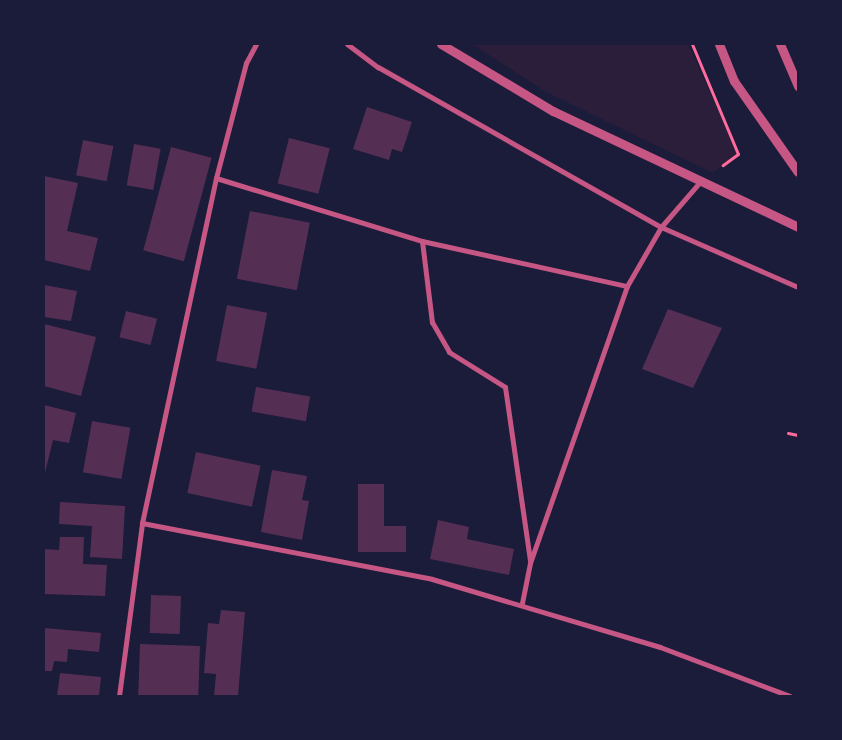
<!DOCTYPE html>
<style>
body{margin:0}
#map{position:relative;width:842px;height:740px;overflow:hidden;background:#1b1b3a;font-family:Barlow,sans-serif}
div>[style]{position:absolute}
.green>*{inset:0;background:#2a1e3b}
.building>*{inset:0;background:#542f53;transform-origin:0 0}
.path>*{height:3px;margin:-1.5px;padding:0 1.5px;transform-origin:1.5px;border-radius:1.5px;background:#ff6b9d}
.minor>*{height:5px;margin:-2.5px;padding:0 2.5px;transform-origin:2.5px;border-radius:2.5px;background:#c65784}
.tertiary>*{height:9px;margin:-4.5px;padding:0 4.5px;transform-origin:4.5px;border-radius:4.5px;background:#c65784}
span{translate:-50% -50%;white-space:nowrap;text-align:center;line-height:1.15;-webkit-text-stroke:5px #1b1b3a;paint-order:stroke}
.frame{position:absolute;inset:0;border:45px solid #1b1b3a;pointer-events:none}
</style>
<div id="map">
<div class="green">
<div style="clip-path:polygon(472px 44px,688px 44px,738px 154px,713px 173px,546px 92px)"></div>
</div>
<div class="building">
<div style="clip-path:polygon(367px 107px,412px 122px,402px 152px,392px 149px,389px 160px,353px 149px)"></div>
<div style="left:289px;top:138px;width:42px;height:47px;rotate:14deg"></div>
<div style="left:83px;top:140px;width:31px;height:36px;rotate:11deg"></div>
<div style="left:134px;top:144px;width:27px;height:42px;rotate:10deg"></div>
<div style="left:171px;top:147px;width:42px;height:107px;rotate:15deg"></div>
<div style="clip-path:polygon(44px 176px,78px 183px,67px 231px,98px 238px,90px 271px,44px 260px)"></div>
<div style="left:250px;top:211px;width:61px;height:69px;rotate:11deg"></div>
<div style="clip-path:polygon(44px 285px,77px 291px,71px 321px,44px 317px)"></div>
<div style="left:227px;top:305px;width:41px;height:57px;rotate:11deg"></div>
<div style="clip-path:polygon(668px 309px,722px 328px,693px 388px,642px 369px)"></div>
<div style="left:126px;top:311px;width:32px;height:27px;rotate:14deg"></div>
<div style="clip-path:polygon(44px 324px,96px 337px,81px 396px,44px 386px)"></div>
<div style="left:256px;top:387px;width:55px;height:25px;rotate:10deg"></div>
<div style="clip-path:polygon(44px 405px,76px 413px,69px 443px,53px 440px,44px 477px)"></div>
<div style="left:92px;top:421px;width:39px;height:52px;rotate:10deg"></div>
<div style="left:196px;top:452px;width:66px;height:42px;rotate:12deg"></div>
<div style="clip-path:polygon(272px 470px,307px 476px,302px 500px,309px 501px,302px 540px,261px 532px)"></div>
<div style="clip-path:polygon(358px 484px,384px 484px,384px 526px,406px 526px,406px 552px,358px 552px)"></div>
<div style="clip-path:polygon(60px 502px,125px 506px,122px 559px,90px 557px,92px 526px,59px 524px)"></div>
<div style="clip-path:polygon(438px 520px,469px 527px,467px 539px,514px 549px,509px 575px,430px 559px)"></div>
<div style="clip-path:polygon(60px 537px,84px 537px,83px 564px,107px 565px,105px 596px,44px 594px,44px 549px,59px 550px)"></div>
<div style="left:151px;top:595px;width:30px;height:38px;rotate:2deg"></div>
<div style="clip-path:polygon(221px 610px,245px 612px,238px 696px,214px 696px,216px 674px,204px 673px,208px 623px,219px 624px)"></div>
<div style="clip-path:polygon(44px 628px,101px 633px,99px 652px,68px 649px,67px 662px,54px 661px,52px 671px,44px 671px)"></div>
<div style="left:140px;top:644px;width:60px;height:52px;rotate:2deg"></div>
<div style="clip-path:polygon(60px 673px,101px 677px,99px 696px,57px 696px)"></div>
</div>
<div class="path">
<div style="left:692px;top:44px;width:119px;rotate:67.3deg"></div>
<div style="left:738px;top:154px;width:19px;rotate:144deg"></div>
<div style="left:788px;top:433px;width:10px;rotate:11deg"></div>
</div>
<div class="minor">
<div style="left:347px;top:44px;width:39px;rotate:37deg"></div>
<div style="left:378px;top:67px;width:325px;rotate:29.5deg"></div>
<div style="left:661px;top:227px;width:150px;rotate:23.7deg"></div>
<div style="left:216px;top:178px;width:215px;rotate:17deg"></div>
<div style="left:422px;top:241px;width:210px;rotate:12.4deg"></div>
<div style="left:422px;top:241px;width:82px;rotate:83deg"></div>
<div style="left:432px;top:322px;width:34px;rotate:60deg"></div>
<div style="left:449px;top:352px;width:66px;rotate:32deg"></div>
<div style="left:505px;top:387px;width:175px;rotate:81.8deg"></div>
<div style="left:142px;top:523px;width:295px;rotate:10.9deg"></div>
<div style="left:432px;top:579px;width:238px;rotate:16.6deg"></div>
<div style="left:660px;top:647px;width:139px;rotate:20.7deg"></div>
<div style="left:522px;top:603px;width:41px;rotate:-78.7deg"></div>
<div style="left:530px;top:563px;width:293px;rotate:-70.7deg"></div>
<div style="left:627px;top:286px;width:68px;rotate:-60deg"></div>
<div style="left:661px;top:227px;width:58px;rotate:-49.2deg"></div>
<div style="left:119px;top:696px;width:175px;rotate:-82.4deg"></div>
<div style="left:142px;top:523px;width:353px;rotate:-77.9deg"></div>
<div style="left:216px;top:178px;width:119px;rotate:-75.4deg"></div>
<div style="left:246px;top:63px;width:21px;rotate:-62deg"></div>
</div>
<div class="tertiary">
<div style="left:441px;top:44px;width:131px;rotate:30.9deg"></div>
<div style="left:553px;top:111px;width:271px;rotate:25.3deg"></div>
<div style="left:719px;top:44px;width:40px;rotate:68deg"></div>
<div style="left:734px;top:81px;width:111px;rotate:54.9deg"></div>
<div style="left:780px;top:44px;width:46px;rotate:66.8deg"></div>
</div>
<div class="frame"></div>
</div>
